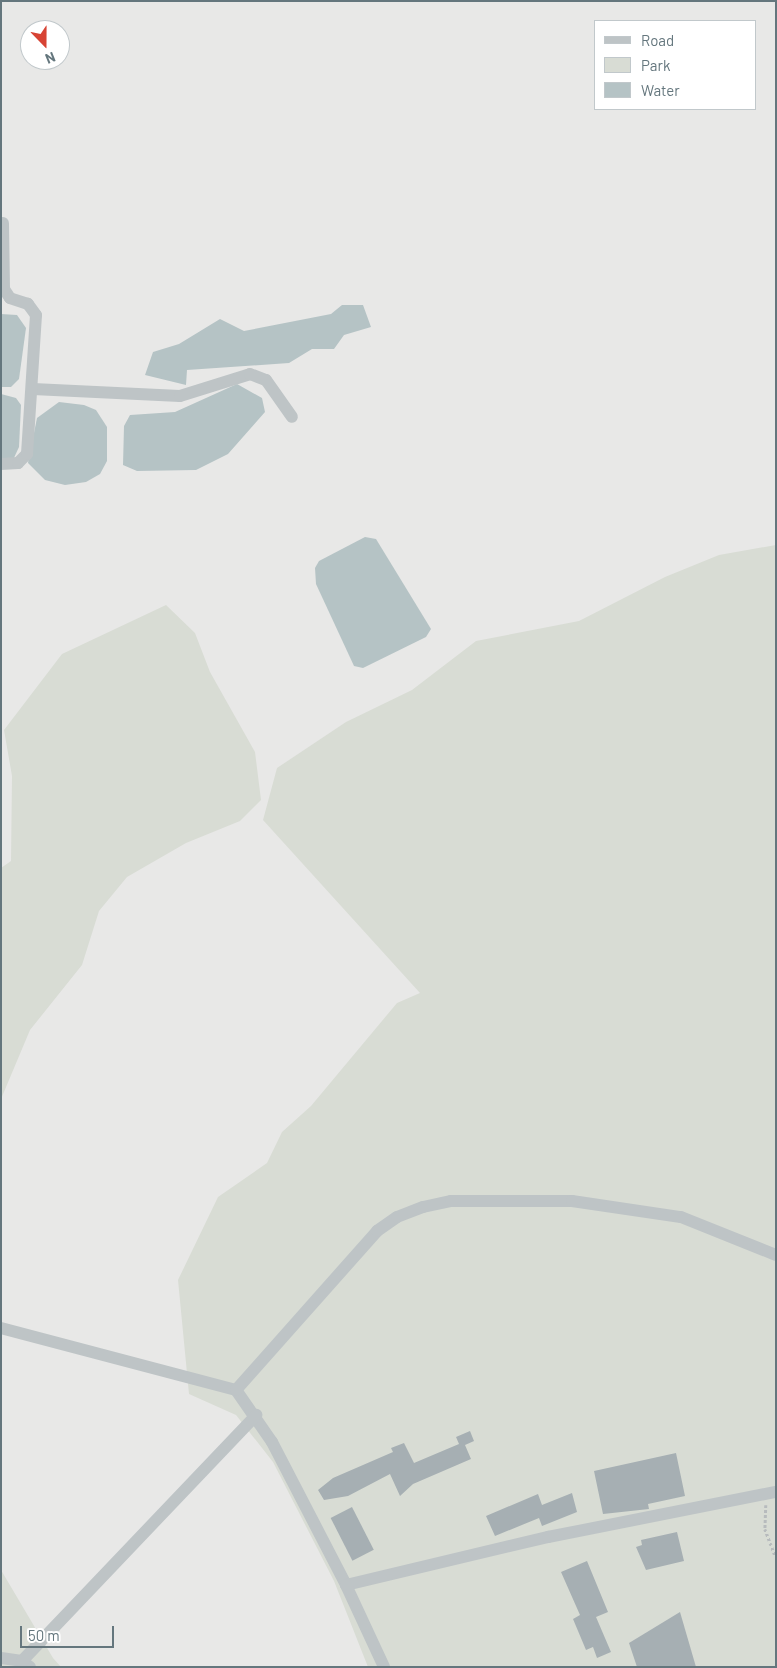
<!DOCTYPE html>
<style>
body{margin:0}
#map{position:relative;width:777px;height:1668px;overflow:hidden;background:#f7f7f4;font-family:Barlow,sans-serif}
div>[style]{position:absolute}
.built>*{inset:0;background:#e8e8e7}
.green>*{inset:0;background:#d8dcd4}
.water>*{inset:0;background:#b5c3c5}
.building>*{inset:0;background:#a6afb3;transform-origin:0 0}
.path>*{height:2.5px;margin-top:-1.25px;transform-origin:0;background:repeating-linear-gradient(90deg,#b7bbbd 0 2.5px,transparent 0 5px)}
.minor>*{height:12px;margin:-6px;padding:0 6px;transform-origin:6px;border-radius:6px;background:#bec4c6}
span{translate:-50% -50%;white-space:nowrap;text-align:center;line-height:1.15;-webkit-text-stroke:5px #fff;paint-order:stroke}
.frame{position:absolute;inset:0;border:2px solid #64767d;pointer-events:none}
.legend{position:absolute;left:594px;top:20px;width:162px;height:90px;box-sizing:border-box;background:#fff;border:1px solid #c1c8cb;margin:0;padding:6px 9px;list-style:none;font-size:15px;color:#64767d}
.legend li{display:flex;align-items:center;gap:10px;height:25px}
.legend b{width:25px;border:1px solid #c1c8cb}
.north{position:absolute;left:20px;top:20px;width:50px;height:50px;box-sizing:border-box;background:#fff;border:1px solid #c1c8cb;border-radius:50%;rotate:158deg;font-size:14px;font-weight:700;line-height:20px;text-align:center;color:#64767d}
.north::after{content:'';display:block;margin:auto;width:18px;height:22px;background:#d74334;clip-path:polygon(50% 0,100% 100%,50% 72%,0 100%)}
.scale{position:absolute;left:20px;top:1626px;width:94px;height:22px;box-sizing:border-box;border:2px solid #64767d;border-top:0;padding-left:6px;font-size:15px;line-height:18px;white-space:nowrap;color:#64767d;-webkit-text-stroke:4px #fff;paint-order:stroke}
</style>
<div id="map">
<div class="built">
<div style="clip-path:polygon(evenodd,1px 1px,776px 1px,776px 1667px,1px 1667px,1px 1px,596px 21px,756px 21px,756px 109px,596px 109px,596px 21px,1px 1px,30px 30px,60px 30px,60px 60px,30px 60px,30px 30px)"></div>
</div>
<div class="green">
<div style="clip-path:polygon(776px 545px,776px 1667px,368px 1667px,334px 1581px,273px 1462px,236px 1415px,189px 1394px,178px 1280px,218px 1197px,267px 1163px,282px 1132px,311px 1106px,397px 1003px,420px 993px,263px 820px,277px 768px,346px 722px,412px 690px,476px 641px,579px 621px,665px 577px,719px 555px)"></div>
<div style="clip-path:polygon(166px 605px,195px 633px,210px 672px,255px 752px,261px 800px,240px 821px,186px 843px,127px 877px,99px 911px,82px 965px,30px 1030px,1px 1099px,1px 868px,11px 861px,12px 776px,4px 730px,62px 654px)"></div>
<div style="clip-path:polygon(1px 1570px,53px 1658px,61px 1667px,1px 1667px)"></div>
</div>
<div class="water">
<div style="clip-path:polygon(342px 305px,363px 305px,371px 327px,344px 335px,334px 349px,312px 349px,289px 363px,187px 370px,186px 385px,145px 375px,153px 352px,179px 344px,220px 319px,244px 331px,331px 314px)"></div>
<div style="clip-path:polygon(1px 314px,17px 315px,26px 328px,19px 379px,11px 387px,1px 387px)"></div>
<div style="clip-path:polygon(237px 384px,262px 398px,265px 412px,228px 454px,196px 470px,137px 471px,123px 465px,124px 426px,130px 415px,175px 412px)"></div>
<div style="clip-path:polygon(1px 394px,16px 398px,21px 405px,19px 447px,13px 460px,1px 459px)"></div>
<div style="clip-path:polygon(59px 402px,84px 405px,96px 410px,107px 427px,107px 461px,100px 474px,86px 482px,65px 485px,45px 480px,28px 463px,37px 418px)"></div>
<div style="clip-path:polygon(365px 537px,376px 539px,431px 629px,426px 637px,363px 668px,354px 666px,316px 584px,315px 568px,319px 561px)"></div>
</div>
<div class="building">
<div style="clip-path:polygon(470px 1431px,474px 1441px,465px 1445px,471px 1459px,413px 1484px,400px 1496px,390px 1474px,348px 1496px,324px 1500px,318px 1490px,333px 1478px,393px 1452px,391px 1448px,404px 1443px,414px 1463px,459px 1444px,456px 1437px)"></div>
<div style="clip-path:polygon(676px 1453px,685px 1496px,648px 1504px,649px 1509px,603px 1514px,594px 1471px)"></div>
<div style="clip-path:polygon(572px 1493px,577px 1512px,542px 1526px,539px 1518px,495px 1536px,486px 1516px,538px 1494px,542px 1505px)"></div>
<div style="left:352px;top:1507px;width:48px;height:24px;rotate:63deg"></div>
<div style="clip-path:polygon(677px 1532px,684px 1561px,646px 1570px,636px 1547px,642px 1545px,641px 1540px)"></div>
<div style="clip-path:polygon(587px 1561px,608px 1612px,596px 1617px,611px 1652px,597px 1658px,593px 1647px,586px 1650px,573px 1619px,580px 1615px,561px 1572px)"></div>
<div style="clip-path:polygon(680px 1612px,696px 1667px,637px 1667px,629px 1643px)"></div>
</div>
<div class="path">
<div style="left:766px;top:1505px;width:24px;rotate:92deg"></div>
<div style="left:765px;top:1529px;width:30px;rotate:69deg"></div>
</div>
<div class="minor">
<div style="left:33px;top:389px;width:147px;rotate:2.7deg"></div>
<div style="left:180px;top:396px;width:73px;rotate:-17.4deg"></div>
<div style="left:250px;top:374px;width:17px;rotate:21deg"></div>
<div style="left:266px;top:380px;width:45px;rotate:54.9deg"></div>
<div style="left:1px;top:464px;width:17px;rotate:-3deg"></div>
<div style="left:18px;top:463px;width:13px;rotate:-45deg"></div>
<div style="left:27px;top:454px;width:139px;rotate:-86.3deg"></div>
<div style="left:36px;top:315px;width:14px;rotate:-126deg"></div>
<div style="left:28px;top:304px;width:19px;rotate:-162deg"></div>
<div style="left:10px;top:298px;width:11px;rotate:-124deg"></div>
<div style="left:4px;top:289px;width:66px;rotate:-90.9deg"></div>
<div style="left:1px;top:1328px;width:243px;rotate:14.8deg"></div>
<div style="left:236px;top:1390px;width:63px;rotate:55.3deg"></div>
<div style="left:272px;top:1442px;width:161px;rotate:62.6deg"></div>
<div style="left:346px;top:1585px;width:208px;rotate:-13.4deg"></div>
<div style="left:548px;top:1537px;width:232px;rotate:-11.2deg"></div>
<div style="left:236px;top:1390px;width:213px;rotate:-48.4deg"></div>
<div style="left:377px;top:1231px;width:24px;rotate:-35deg"></div>
<div style="left:397px;top:1217px;width:28px;rotate:-21deg"></div>
<div style="left:423px;top:1207px;width:29px;rotate:-12deg"></div>
<div style="left:451px;top:1201px;width:121px"></div>
<div style="left:572px;top:1201px;width:110px;rotate:8.4deg"></div>
<div style="left:681px;top:1217px;width:102px;rotate:21.8deg"></div>
<div style="left:346px;top:1585px;width:90px;rotate:65.1deg"></div>
<div style="left:1px;top:1658px;width:21px;rotate:8deg"></div>
<div style="left:22px;top:1661px;width:10px;rotate:37deg"></div>
<div style="left:22px;top:1661px;width:340px;rotate:-46.4deg"></div>
</div>
<div class="frame"></div>
<ul class="legend">
<li><b style="height:6px;background:#bec4c6"></b>Road</li>
<li><b style="height:14px;background:#d8dcd4"></b>Park</li>
<li><b style="height:14px;background:#b5c3c5"></b>Water</li>
</ul>
<div class="north">N</div>
<div class="scale">50 m</div>
</div>
